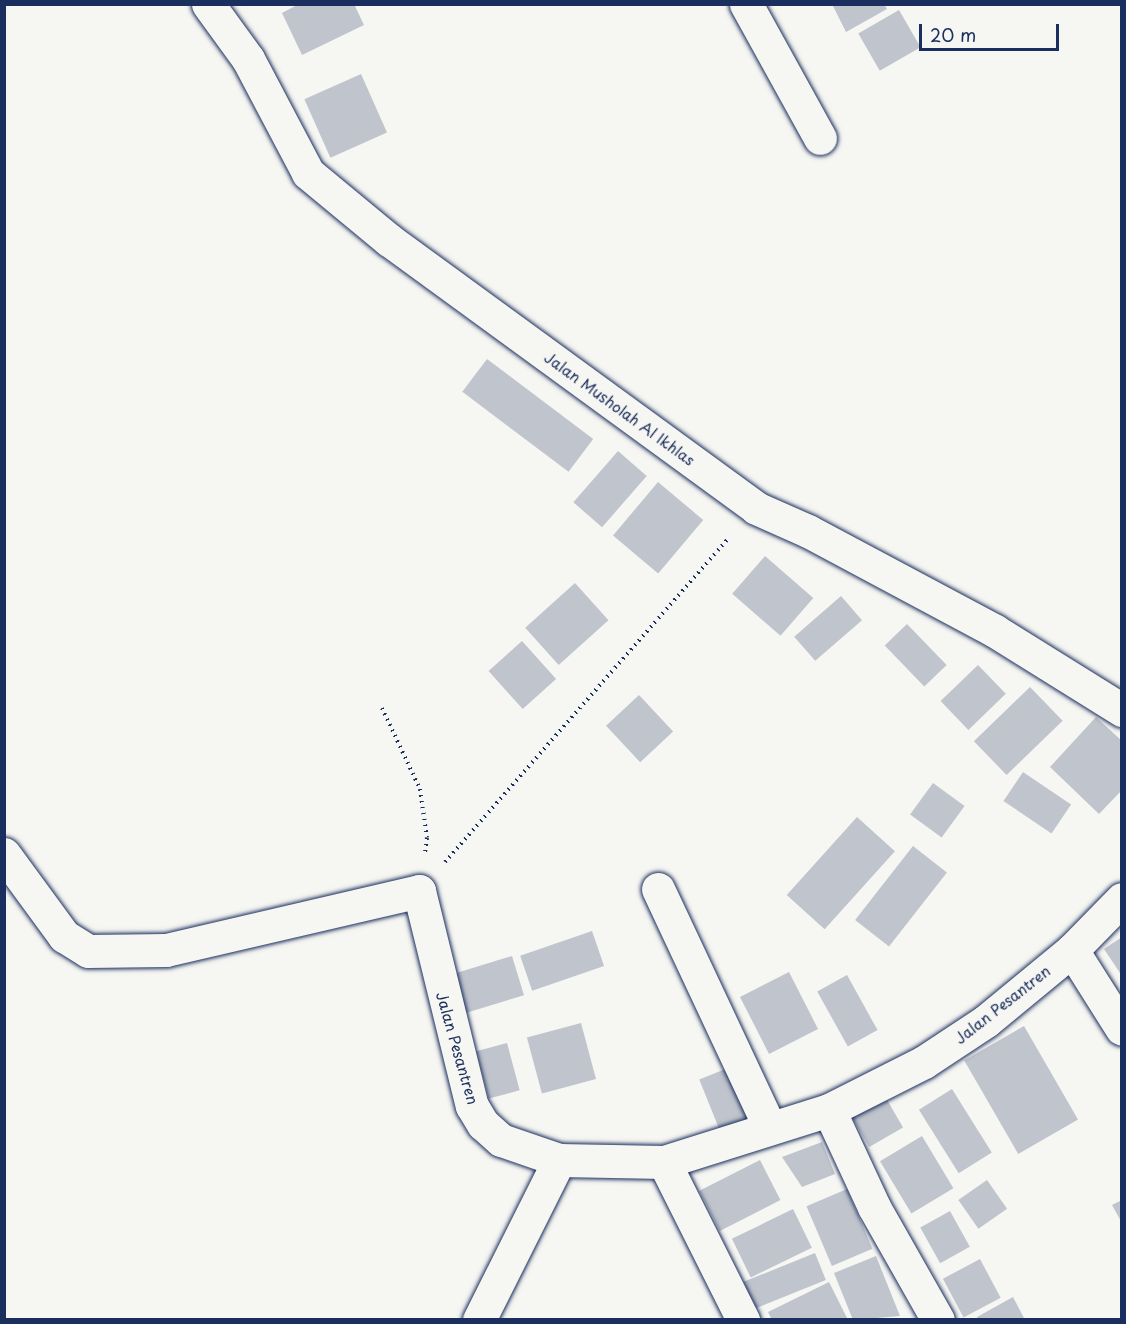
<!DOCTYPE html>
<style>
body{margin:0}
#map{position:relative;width:1126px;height:1324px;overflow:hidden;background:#f6f6f2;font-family:"Playpen Sans",sans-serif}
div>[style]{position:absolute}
.building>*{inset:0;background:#c0c4cd;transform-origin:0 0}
.path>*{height:4px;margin-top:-2px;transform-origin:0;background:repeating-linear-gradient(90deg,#1b2f5e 0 1.5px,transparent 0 6px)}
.roads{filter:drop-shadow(0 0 2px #1b2f5e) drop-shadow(0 0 2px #1b2f5e)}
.minor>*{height:33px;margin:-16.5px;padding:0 16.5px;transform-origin:16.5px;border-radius:16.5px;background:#f6f6f2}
span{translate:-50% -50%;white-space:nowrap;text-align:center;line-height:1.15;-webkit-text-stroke:5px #f6f6f2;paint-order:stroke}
.street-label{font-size:15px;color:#1b2f5e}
.frame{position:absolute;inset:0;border:6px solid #1b2f5e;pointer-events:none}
.scale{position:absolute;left:919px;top:24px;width:140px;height:27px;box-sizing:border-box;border:3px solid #1b2f5e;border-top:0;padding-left:8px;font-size:18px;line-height:21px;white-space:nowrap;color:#1b2f5e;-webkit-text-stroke:4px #f6f6f2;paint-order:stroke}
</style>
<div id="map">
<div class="building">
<div style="clip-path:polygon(299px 4px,354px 4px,364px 25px,302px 55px,282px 13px)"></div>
<div style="clip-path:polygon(832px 4px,884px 4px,887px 9px,846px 32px)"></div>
<div style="left:899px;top:10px;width:43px;height:47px;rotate:60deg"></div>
<div style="left:361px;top:74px;width:64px;height:62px;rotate:66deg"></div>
<div style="left:487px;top:359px;width:133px;height:41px;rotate:37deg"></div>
<div style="left:618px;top:451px;width:38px;height:68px;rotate:41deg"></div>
<div style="left:658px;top:482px;width:59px;height:70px;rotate:40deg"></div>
<div style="left:765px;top:556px;width:64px;height:50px;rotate:41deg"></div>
<div style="left:575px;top:583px;width:50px;height:67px;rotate:48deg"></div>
<div style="left:841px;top:596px;width:32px;height:62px;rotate:49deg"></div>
<div style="left:907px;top:624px;width:57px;height:31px;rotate:46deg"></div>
<div style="left:522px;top:641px;width:51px;height:45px;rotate:48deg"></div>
<div style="left:978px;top:665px;width:40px;height:52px;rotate:46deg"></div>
<div style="left:1030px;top:687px;width:47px;height:78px;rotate:46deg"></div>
<div style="left:639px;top:695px;width:50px;height:45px;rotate:47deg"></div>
<div style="clip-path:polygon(1096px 717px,1122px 741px,1122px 790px,1099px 814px,1050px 767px)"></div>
<div style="left:1023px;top:772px;width:58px;height:35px;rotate:34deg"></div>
<div style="left:933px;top:783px;width:39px;height:39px;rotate:36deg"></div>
<div style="left:857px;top:817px;width:51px;height:105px;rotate:42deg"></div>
<div style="left:913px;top:846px;width:43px;height:94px;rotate:38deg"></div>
<div style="left:592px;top:931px;width:37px;height:76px;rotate:71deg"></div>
<div style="clip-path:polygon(1122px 937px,1122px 976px,1104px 949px)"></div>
<div style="left:512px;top:956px;width:41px;height:72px;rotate:73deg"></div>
<div style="left:789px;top:972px;width:64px;height:55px;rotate:63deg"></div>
<div style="left:847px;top:975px;width:63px;height:34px;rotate:61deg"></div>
<div style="left:581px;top:1023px;width:58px;height:56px;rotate:75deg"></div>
<div style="left:1024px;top:1026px;width:108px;height:69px;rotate:60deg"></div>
<div style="left:507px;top:1043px;width:49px;height:32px;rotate:75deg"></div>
<div style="left:728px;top:1068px;width:57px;height:31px;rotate:68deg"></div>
<div style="left:952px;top:1089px;width:75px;height:39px;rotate:58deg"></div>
<div style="left:886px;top:1098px;width:34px;height:39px;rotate:60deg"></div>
<div style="left:922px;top:1136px;width:61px;height:49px;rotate:59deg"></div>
<div style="clip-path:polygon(822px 1142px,835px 1174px,802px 1187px,782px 1157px)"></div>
<div style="left:760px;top:1160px;width:45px;height:68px;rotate:63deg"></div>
<div style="left:987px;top:1180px;width:35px;height:35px;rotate:55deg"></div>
<div style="left:847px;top:1189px;width:65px;height:44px;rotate:67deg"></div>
<div style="clip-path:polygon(1122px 1200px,1122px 1223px,1112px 1205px)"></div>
<div style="left:793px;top:1209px;width:43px;height:68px;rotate:64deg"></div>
<div style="left:950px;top:1211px;width:41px;height:34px;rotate:61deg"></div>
<div style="left:815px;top:1253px;width:29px;height:77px;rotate:68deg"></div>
<div style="clip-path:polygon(876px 1256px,900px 1316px,853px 1320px,834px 1273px)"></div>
<div style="left:980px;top:1259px;width:44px;height:42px;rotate:62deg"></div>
<div style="clip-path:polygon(829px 1282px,848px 1320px,772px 1320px,768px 1312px)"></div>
<div style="clip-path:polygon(1013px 1297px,1025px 1320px,978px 1320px,977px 1317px)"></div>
</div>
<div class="path">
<div style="left:382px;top:708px;width:89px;rotate:64.9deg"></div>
<div style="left:420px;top:789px;width:49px;rotate:81.9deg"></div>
<div style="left:427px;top:838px;width:14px;rotate:98deg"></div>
<div style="left:445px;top:862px;width:431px;rotate:-48.8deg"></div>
</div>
<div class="roads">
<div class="minor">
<div style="left:208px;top:4px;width:68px;rotate:54deg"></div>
<div style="left:248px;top:59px;width:129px;rotate:62.2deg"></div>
<div style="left:308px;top:173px;width:105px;rotate:39.6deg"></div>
<div style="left:389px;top:240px;width:454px;rotate:36.1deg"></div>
<div style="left:756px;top:508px;width:57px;rotate:23.9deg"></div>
<div style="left:808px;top:531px;width:212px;rotate:28.1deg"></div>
<div style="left:995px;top:631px;width:150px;rotate:31.9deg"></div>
<div style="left:746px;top:4px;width:153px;rotate:61.1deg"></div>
<div style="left:4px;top:854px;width:102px;rotate:53.8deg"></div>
<div style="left:64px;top:936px;width:28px;rotate:32deg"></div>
<div style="left:88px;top:951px;width:78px;rotate:-0.7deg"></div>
<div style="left:166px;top:950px;width:260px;rotate:-13.1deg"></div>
<div style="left:419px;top:891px;width:221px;rotate:76.2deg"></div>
<div style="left:472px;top:1106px;width:21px;rotate:59deg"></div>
<div style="left:483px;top:1124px;width:24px;rotate:42deg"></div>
<div style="left:501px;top:1140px;width:61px;rotate:19deg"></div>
<div style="left:559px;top:1160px;width:105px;rotate:1.1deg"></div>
<div style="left:664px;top:1162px;width:173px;rotate:-17.5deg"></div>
<div style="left:829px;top:1110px;width:106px;rotate:-26.8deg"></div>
<div style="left:924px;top:1062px;width:74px;rotate:-33.5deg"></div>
<div style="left:986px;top:1021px;width:112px;rotate:-39.5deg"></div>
<div style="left:1072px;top:950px;width:71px;rotate:-45.6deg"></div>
<div style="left:658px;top:889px;width:262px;rotate:64.9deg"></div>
<div style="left:1072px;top:950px;width:93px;rotate:57.7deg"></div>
<div style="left:829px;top:1110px;width:107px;rotate:65.1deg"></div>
<div style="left:874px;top:1207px;width:130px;rotate:60.5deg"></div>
<div style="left:664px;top:1162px;width:177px;rotate:63.4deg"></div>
<div style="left:479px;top:1320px;width:179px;rotate:-63.4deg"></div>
</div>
</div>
<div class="street-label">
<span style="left:620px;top:408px;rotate:36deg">Jalan Musholah Al Ikhlas</span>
<span style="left:1002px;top:1004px;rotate:-38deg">Jalan Pesantren</span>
<span style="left:458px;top:1048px;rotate:74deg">Jalan Pesantren</span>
</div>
<div class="frame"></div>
<div class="scale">20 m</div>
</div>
